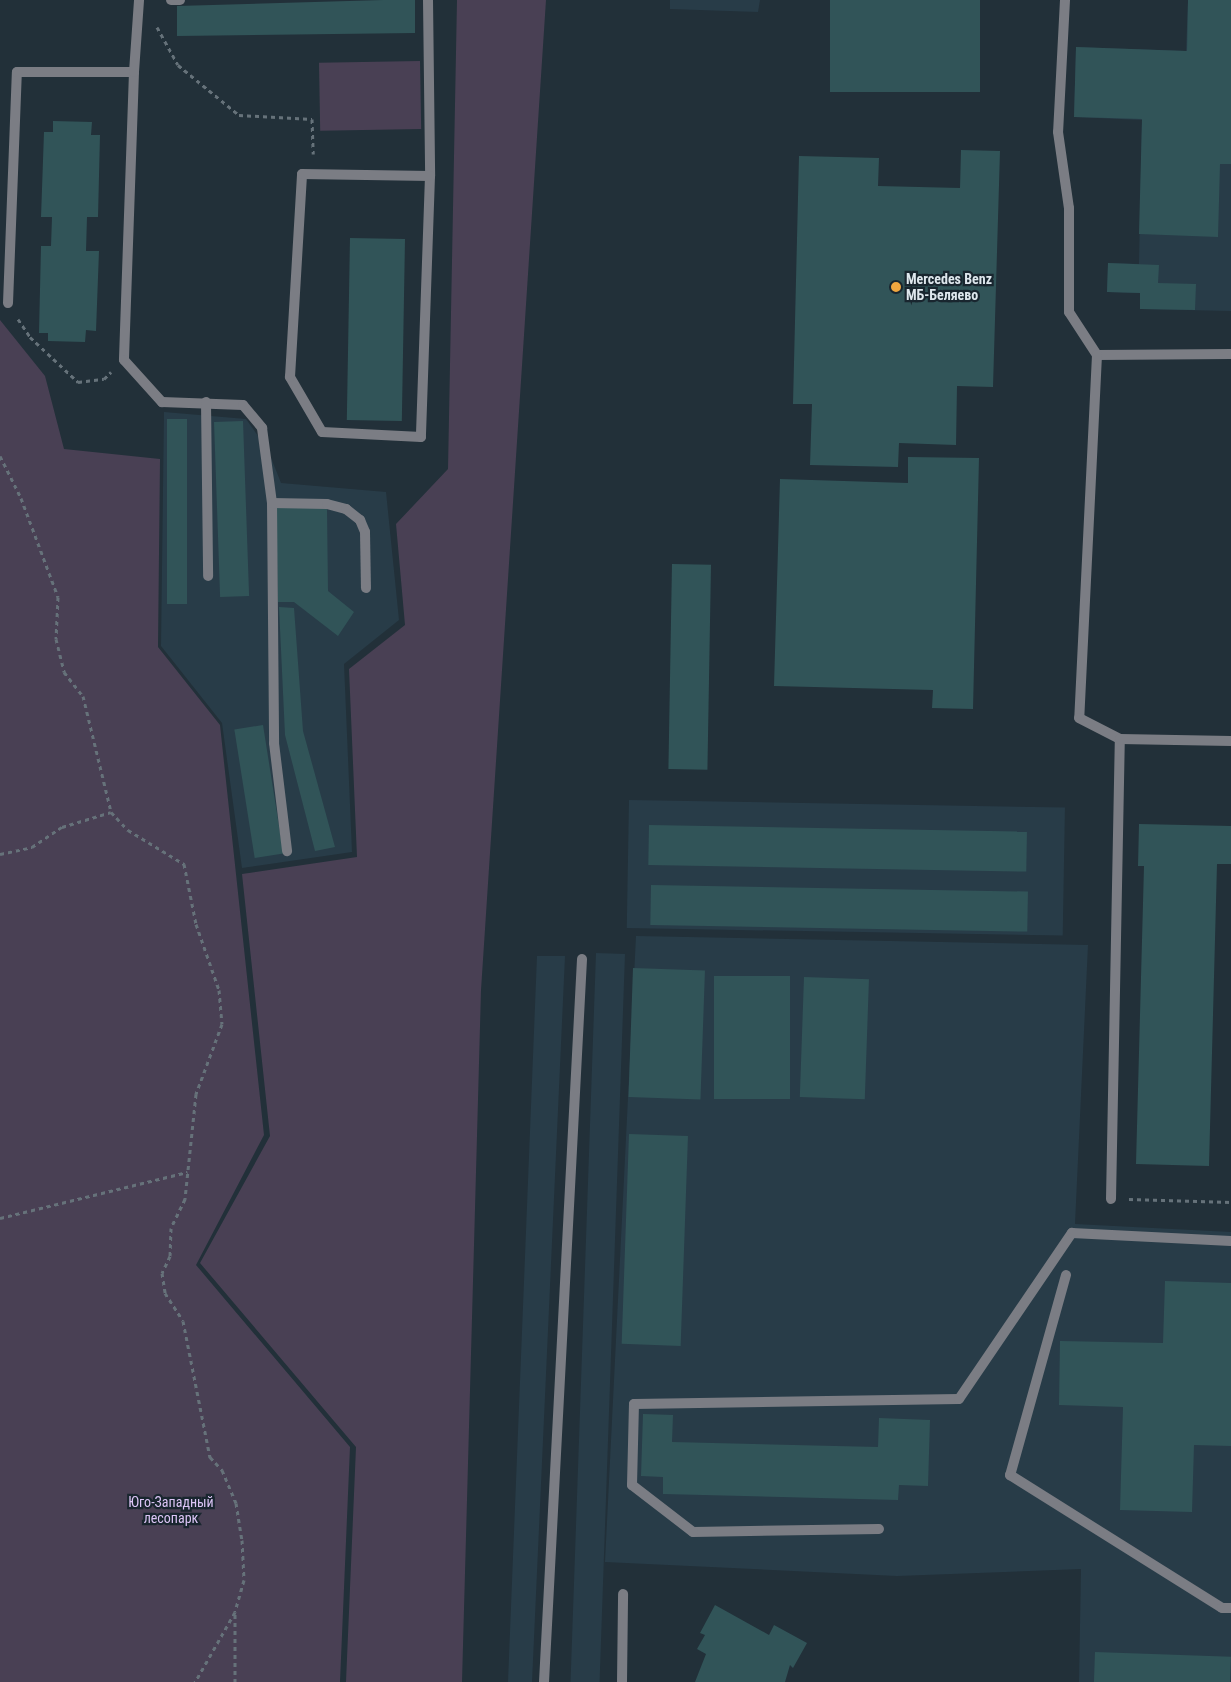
<!DOCTYPE html>
<meta charset="utf-8">
<style>
body{margin:0}
#map{position:relative;width:1231px;height:1682px;overflow:hidden;background:#223039;font-family:"Roboto Condensed",sans-serif}
div>[style]{position:absolute}
.built>*{inset:0;background:#283c48;transform-origin:0 0}
.green>*{inset:0;background:#494054;transform-origin:0 0}
.building>*{inset:0;background:#315458;transform-origin:0 0}
.path>*{height:3px;margin-top:-1.5px;transform-origin:0;background:repeating-linear-gradient(90deg,#66727a 0 4px,transparent 0 8px)}
.service>*{height:10px;margin:-5px;padding:0 5px;transform-origin:5px;border-radius:5px;background:#7b7d84}
.dots>*{width:14px;height:14px;translate:-50% -50%;box-sizing:border-box;border:2px solid #19262f;border-radius:50%}
span{translate:-50% -50%;white-space:nowrap;text-align:center;line-height:1.15;-webkit-text-stroke:4.5px #19262f;paint-order:stroke}
.poi-label{font-size:14px;color:#dee7ed;font-weight:700}
.left{translate:0 -50%;text-align:left}
.park-label{font-size:14px;color:#dcc5f6}
</style>
<div id="map">
<div class="built">
<div style="clip-path:polygon(670px 0,760px 0,758px 12px,670px 9px)"></div>
<div style="clip-path:polygon(1188px 0,1231px 0,1231px 311px,1140px 309px,1140px 293px,1107px 292px,1108px 263px,1139px 264px,1142px 120px,1074px 117px,1076px 47px,1186px 51px)"></div>
<div style="clip-path:polygon(164px 412px,246px 419px,268px 450px,281px 483px,386px 492px,399px 620px,344px 664px,352px 852px,242px 868px,222px 723px,161px 646px)"></div>
<div style="left:629px;top:800px;width:436px;height:128px;rotate:1deg"></div>
<div style="clip-path:polygon(636px 936px,1088px 945px,1075px 1224px,1231px 1232px,1231px 1682px,1079px 1682px,1081px 1569px,897px 1576px,605px 1562px)"></div>
<div style="left:596px;top:953px;width:29px;height:730px;rotate:2deg"></div>
<div style="clip-path:polygon(537px 956px,565px 956px,532px 1682px,508px 1682px)"></div>
</div>
<div class="green">
<div style="clip-path:polygon(457px 0,546px 0,481px 990px,462px 1682px,346px 1682px,356px 1447px,200px 1263px,270px 1136px,242px 874px,357px 857px,349px 669px,405px 625px,396px 524px,448px 469px)"></div>
<div style="left:420px;top:61px;width:68px;height:101px;rotate:89deg"></div>
<div style="clip-path:polygon(0 320px,45px 376px,64px 449px,160px 459px,158px 647px,220px 725px,264px 1135px,196px 1265px,350px 1447px,340px 1682px,0 1682px)"></div>
</div>
<div class="building">
<div style="clip-path:polygon(383px 0,415px 0,415px 33px,177px 36px,177px 6px)"></div>
<div style="left:830px;top:0;width:150px;height:92px"></div>
<div style="clip-path:polygon(1188px 0,1231px 0,1231px 164px,1220px 164px,1218px 237px,1139px 234px,1142px 119px,1074px 117px,1076px 47px,1187px 51px)"></div>
<div style="clip-path:polygon(53px 121px,92px 122px,91px 135px,100px 135px,98px 217px,87px 217px,86px 251px,99px 251px,96px 331px,86px 330px,85px 342px,48px 341px,48px 333px,39px 333px,41px 246px,51px 246px,52px 217px,41px 217px,44px 132px,53px 132px)"></div>
<div style="clip-path:polygon(961px 150px,1000px 151px,993px 387px,957px 386px,956px 445px,899px 443px,898px 467px,810px 465px,812px 404px,793px 404px,799px 156px,879px 158px,878px 186px,960px 188px)"></div>
<div style="left:350px;top:238px;width:55px;height:182px;rotate:1deg"></div>
<div style="clip-path:polygon(1108px 263px,1159px 265px,1158px 283px,1196px 284px,1195px 310px,1140px 309px,1140px 293px,1107px 292px)"></div>
<div style="left:167px;top:419px;width:20px;height:185px"></div>
<div style="left:243px;top:421px;width:175px;height:29px;rotate:88deg"></div>
<div style="clip-path:polygon(908px 457px,979px 458px,973px 709px,932px 708px,933px 690px,774px 686px,780px 479px,908px 483px)"></div>
<div style="clip-path:polygon(276px 508px,327px 508px,328px 591px,354px 612px,338px 636px,294px 602px,278px 602px)"></div>
<div style="left:672px;top:564px;width:39px;height:205px;rotate:1deg"></div>
<div style="clip-path:polygon(279px 607px,294px 608px,303px 731px,335px 847px,315px 851px,285px 735px)"></div>
<div style="left:263px;top:725px;width:130px;height:29px;rotate:81deg"></div>
<div style="clip-path:polygon(1139px 824px,1231px 826px,1231px 864px,1217px 864px,1209px 1166px,1136px 1164px,1144px 866px,1138px 866px)"></div>
<div style="left:649px;top:825px;width:378px;height:40px;rotate:1deg"></div>
<div style="left:651px;top:885px;width:377px;height:40px;rotate:1deg"></div>
<div style="left:633px;top:968px;width:72px;height:129px;rotate:2deg"></div>
<div style="left:714px;top:976px;width:76px;height:123px"></div>
<div style="left:804px;top:977px;width:65px;height:120px;rotate:2deg"></div>
<div style="left:629px;top:1134px;width:59px;height:210px;rotate:2deg"></div>
<div style="clip-path:polygon(1165px 1281px,1231px 1283px,1231px 1446px,1194px 1445px,1192px 1512px,1120px 1510px,1123px 1407px,1059px 1405px,1060px 1341px,1163px 1343px)"></div>
<div style="clip-path:polygon(643px 1414px,673px 1415px,672px 1442px,878px 1447px,879px 1418px,930px 1420px,928px 1486px,899px 1485px,898px 1500px,663px 1494px,663px 1477px,641px 1476px)"></div>
<div style="clip-path:polygon(715px 1605px,769px 1635px,774px 1625px,807px 1643px,793px 1668px,790px 1665px,785px 1682px,695px 1682px,706px 1654px,697px 1649px,705px 1635px,700px 1633px)"></div>
<div style="left:1095px;top:1652px;width:136px;height:30px;rotate:2deg"></div>
</div>
<div class="path">
<div style="left:157px;top:27px;width:43px;rotate:61.1deg"></div>
<div style="left:178px;top:65px;width:79px;rotate:39.3deg"></div>
<div style="left:239px;top:115px;width:73px;rotate:3.1deg"></div>
<div style="left:312px;top:119px;width:35px;rotate:88deg"></div>
<div style="left:18px;top:319px;width:22px;rotate:56deg"></div>
<div style="left:30px;top:337px;width:66px;rotate:43.2deg"></div>
<div style="left:78px;top:382px;width:26px;rotate:-7deg"></div>
<div style="left:104px;top:379px;width:10px;rotate:-45deg"></div>
<div style="left:0;top:456px;width:47px;rotate:63.4deg"></div>
<div style="left:21px;top:498px;width:106px;rotate:69.5deg"></div>
<div style="left:58px;top:597px;width:42px;rotate:92.7deg"></div>
<div style="left:56px;top:639px;width:34px;rotate:76deg"></div>
<div style="left:64px;top:672px;width:31px;rotate:52deg"></div>
<div style="left:83px;top:696px;width:119px;rotate:76.4deg"></div>
<div style="left:111px;top:812px;width:25px;rotate:47deg"></div>
<div style="left:128px;top:830px;width:66px;rotate:31.3deg"></div>
<div style="left:184px;top:864px;width:61px;rotate:78.7deg"></div>
<div style="left:196px;top:924px;width:70px;rotate:70.8deg"></div>
<div style="left:219px;top:990px;width:34px;rotate:85deg"></div>
<div style="left:222px;top:1024px;width:75px;rotate:110.4deg"></div>
<div style="left:196px;top:1094px;width:106px;rotate:96deg"></div>
<div style="left:185px;top:1199px;width:32px;rotate:116deg"></div>
<div style="left:171px;top:1228px;width:28px;rotate:92deg"></div>
<div style="left:170px;top:1256px;width:19px;rotate:115deg"></div>
<div style="left:162px;top:1273px;width:20px;rotate:81deg"></div>
<div style="left:165px;top:1293px;width:33px;rotate:57deg"></div>
<div style="left:183px;top:1321px;width:139px;rotate:78.8deg"></div>
<div style="left:210px;top:1457px;width:18px;rotate:47deg"></div>
<div style="left:222px;top:1470px;width:36px;rotate:67deg"></div>
<div style="left:236px;top:1503px;width:37px;rotate:81deg"></div>
<div style="left:242px;top:1540px;width:40px;rotate:87.1deg"></div>
<div style="left:244px;top:1580px;width:33px;rotate:106deg"></div>
<div style="left:235px;top:1612px;width:81px;rotate:119.7deg"></div>
<div style="left:0;top:854px;width:33px;rotate:-12deg"></div>
<div style="left:32px;top:847px;width:36px;rotate:-34deg"></div>
<div style="left:62px;top:827px;width:51px;rotate:-17deg"></div>
<div style="left:1129px;top:1199px;width:102px;rotate:1.7deg"></div>
<div style="left:0;top:1218px;width:193px;rotate:-13.8deg"></div>
<div style="left:235px;top:1682px;width:69px;rotate:-90deg"></div>
</div>
<div class="service">
<div style="left:171px;top:0;width:9px"></div>
<div style="left:428px;top:0;width:176px;rotate:89.3deg"></div>
<div style="left:430px;top:176px;width:261px;rotate:92deg"></div>
<div style="left:421px;top:437px;width:99px;rotate:-177.1deg"></div>
<div style="left:322px;top:432px;width:64px;rotate:-120.2deg"></div>
<div style="left:290px;top:377px;width:203px;rotate:-86.6deg"></div>
<div style="left:302px;top:174px;width:128px;rotate:0.9deg"></div>
<div style="left:1065px;top:0;width:132px;rotate:93deg"></div>
<div style="left:1058px;top:132px;width:77px;rotate:81.8deg"></div>
<div style="left:1069px;top:208px;width:104px;rotate:90deg"></div>
<div style="left:1069px;top:312px;width:51px;rotate:56.9deg"></div>
<div style="left:1097px;top:355px;width:134px;rotate:-0.4deg"></div>
<div style="left:134px;top:72px;width:288px;rotate:92deg"></div>
<div style="left:124px;top:360px;width:57px;rotate:47.9deg"></div>
<div style="left:162px;top:402px;width:81px;rotate:2.1deg"></div>
<div style="left:243px;top:405px;width:30px;rotate:50deg"></div>
<div style="left:262px;top:428px;width:76px;rotate:82.4deg"></div>
<div style="left:272px;top:503px;width:240px;rotate:89.5deg"></div>
<div style="left:274px;top:743px;width:109px;rotate:83.1deg"></div>
<div style="left:8px;top:303px;width:231px;rotate:-87.8deg"></div>
<div style="left:17px;top:72px;width:117px"></div>
<div style="left:134px;top:72px;width:72px;rotate:-86deg"></div>
<div style="left:1097px;top:355px;width:363px;rotate:92.8deg"></div>
<div style="left:1079px;top:718px;width:46px;rotate:27.1deg"></div>
<div style="left:206px;top:402px;width:174px;rotate:89.3deg"></div>
<div style="left:272px;top:503px;width:55px;rotate:1deg"></div>
<div style="left:327px;top:504px;width:20px;rotate:15deg"></div>
<div style="left:346px;top:509px;width:18px;rotate:38deg"></div>
<div style="left:360px;top:520px;width:13px;rotate:67deg"></div>
<div style="left:365px;top:532px;width:56px;rotate:89deg"></div>
<div style="left:1111px;top:1199px;width:460px;rotate:-88.9deg"></div>
<div style="left:1120px;top:739px;width:111px;rotate:1deg"></div>
<div style="left:1066px;top:1275px;width:208px;rotate:105.6deg"></div>
<div style="left:1010px;top:1475px;width:250px;rotate:32.1deg"></div>
<div style="left:1222px;top:1608px;width:9px"></div>
<div style="left:879px;top:1529px;width:186px;rotate:179.1deg"></div>
<div style="left:693px;top:1532px;width:77px;rotate:-142.4deg"></div>
<div style="left:632px;top:1485px;width:81px;rotate:-88.6deg"></div>
<div style="left:634px;top:1404px;width:325px;rotate:-0.9deg"></div>
<div style="left:959px;top:1399px;width:201px;rotate:-55.8deg"></div>
<div style="left:1072px;top:1233px;width:159px;rotate:2.9deg"></div>
<div style="left:544px;top:1682px;width:724px;rotate:-86.99deg"></div>
<div style="left:622px;top:1682px;width:88px;rotate:-89.3deg"></div>
</div>
<div class="dots">
<div style="left:896px;top:287px;background:#f0a63f"></div>
</div>
<div class="poi-label">
<span class="left" style="left:906px;top:287px">Mercedes Benz<br>МБ-Беляево</span>
</div>
<div class="park-label">
<span style="left:171px;top:1510px">Юго-Западный<br>лесопарк</span>
</div>
</div>
